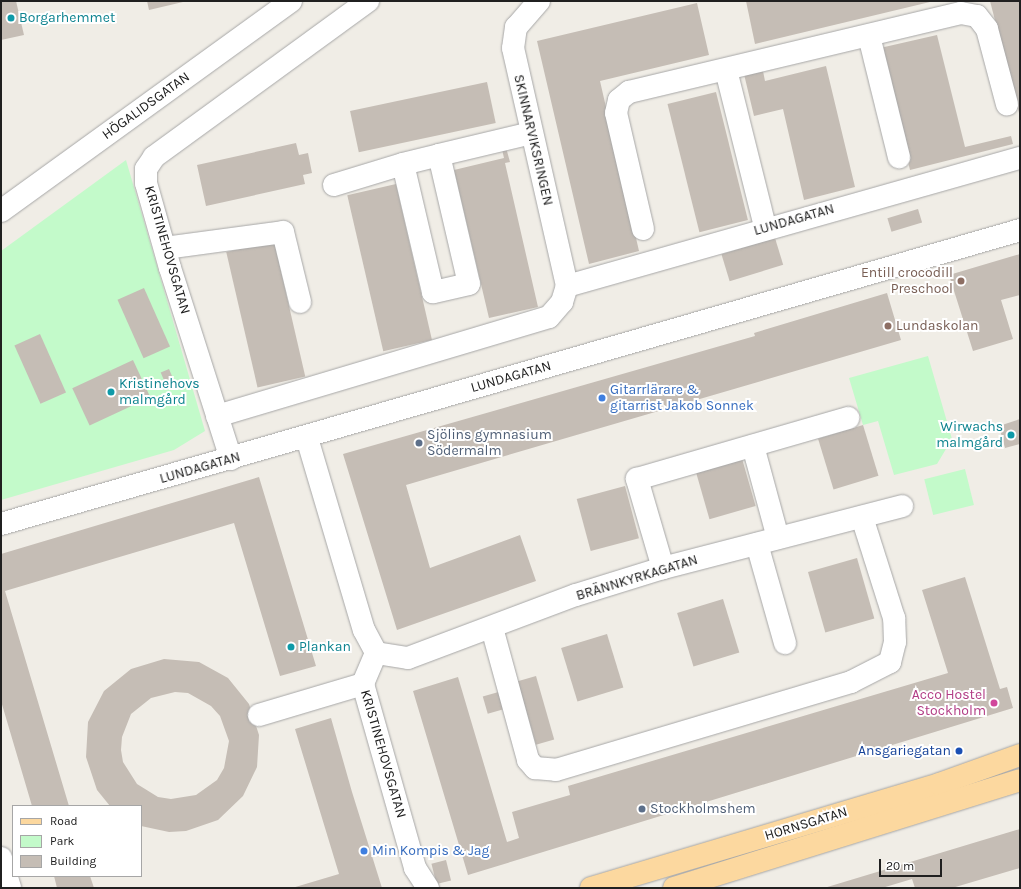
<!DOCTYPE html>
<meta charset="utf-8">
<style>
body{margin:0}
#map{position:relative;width:1021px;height:889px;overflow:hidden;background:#f0ede6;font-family:Karla,sans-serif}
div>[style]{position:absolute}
.park>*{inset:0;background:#c3faca;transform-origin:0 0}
.building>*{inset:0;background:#c5bdb5;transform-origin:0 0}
.roads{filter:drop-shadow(0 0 1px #a7a7a7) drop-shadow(0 0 1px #a7a7a7)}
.minor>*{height:22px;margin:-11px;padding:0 11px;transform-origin:11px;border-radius:11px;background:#fff}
.major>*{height:22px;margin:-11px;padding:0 11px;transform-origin:11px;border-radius:11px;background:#fcd89f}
.dots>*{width:11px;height:11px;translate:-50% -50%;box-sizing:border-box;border:2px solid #fff;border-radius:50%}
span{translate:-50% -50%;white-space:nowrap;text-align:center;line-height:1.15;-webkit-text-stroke:4px #fff;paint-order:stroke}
.culture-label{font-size:14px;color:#0d838f}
.left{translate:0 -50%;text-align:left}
.right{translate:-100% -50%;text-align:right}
.street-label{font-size:14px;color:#202020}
.education-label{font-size:14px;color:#785e54}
.shop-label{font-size:14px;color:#366cbe}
.service-label{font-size:14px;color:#4e5e75}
.hotel-label{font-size:14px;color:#b23c85}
.transit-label{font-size:14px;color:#164399}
.frame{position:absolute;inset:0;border:2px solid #202020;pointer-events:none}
.legend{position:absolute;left:12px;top:805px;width:130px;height:72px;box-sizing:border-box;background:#fff;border:1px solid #a6a6a6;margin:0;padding:5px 7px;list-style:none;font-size:12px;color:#202020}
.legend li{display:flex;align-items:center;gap:8px;height:20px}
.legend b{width:20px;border:1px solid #a6a6a6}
.scale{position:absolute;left:879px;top:859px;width:63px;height:18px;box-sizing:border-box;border:2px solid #202020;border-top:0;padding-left:5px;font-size:12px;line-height:14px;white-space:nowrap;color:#202020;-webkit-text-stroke:3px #fff;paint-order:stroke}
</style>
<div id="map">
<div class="park">
<div style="clip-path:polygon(126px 160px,205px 431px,174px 450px,1px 500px,1px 251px)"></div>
<div style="clip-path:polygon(928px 356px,952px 439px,937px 464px,894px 475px,878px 421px,863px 425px,849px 378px)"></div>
<div style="left:965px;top:469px;width:37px;height:42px;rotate:76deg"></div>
</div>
<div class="building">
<div style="clip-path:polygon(1px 1px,16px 1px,24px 35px,1px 40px)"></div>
<div style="clip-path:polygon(147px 1px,183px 1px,183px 2px,149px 10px)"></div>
<div style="clip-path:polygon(746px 1px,930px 1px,930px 2px,755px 44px)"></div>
<div style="clip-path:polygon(990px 1px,1020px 1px,1020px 113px,1019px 113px)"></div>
<div style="clip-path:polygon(697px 3px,709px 55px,600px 81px,639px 251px,589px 264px,537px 41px)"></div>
<div style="clip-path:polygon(937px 35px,965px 147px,1011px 136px,1013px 144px,910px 170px,880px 48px)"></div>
<div style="clip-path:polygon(762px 66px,765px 81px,826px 66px,855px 187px,804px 200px,783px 109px,754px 116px,743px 70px)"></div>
<div style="left:487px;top:82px;width:42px;height:140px;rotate:78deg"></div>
<div style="left:716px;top:92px;width:132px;height:50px;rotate:76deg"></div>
<div style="clip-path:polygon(296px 143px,299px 155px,308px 153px,312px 173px,303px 175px,305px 184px,206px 206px,197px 165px)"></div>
<div style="clip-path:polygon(505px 144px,510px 162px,505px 163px,538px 307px,489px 318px,454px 170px,504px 158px,501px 145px)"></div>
<div style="left:396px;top:184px;width:160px;height:50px;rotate:77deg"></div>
<div style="left:918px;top:209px;width:14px;height:32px;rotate:73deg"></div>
<div style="left:775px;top:238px;width:28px;height:56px;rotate:73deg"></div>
<div style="left:274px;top:241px;width:139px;height:49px;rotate:77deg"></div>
<div style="clip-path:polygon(1020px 254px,1020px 295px,1001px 300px,1013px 339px,973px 351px,949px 275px)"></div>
<div style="left:144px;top:288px;width:64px;height:29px;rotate:66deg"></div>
<div style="clip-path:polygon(887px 293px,901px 340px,406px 485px,430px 568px,520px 535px,536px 581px,397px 630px,343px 454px,755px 336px,754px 333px)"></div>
<div style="left:40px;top:334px;width:64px;height:28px;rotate:66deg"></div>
<div style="left:133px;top:360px;width:41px;height:67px;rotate:65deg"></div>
<div style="left:169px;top:369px;width:13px;height:9px;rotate:67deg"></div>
<div style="clip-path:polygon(1020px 419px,1020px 444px,1005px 448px,999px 426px)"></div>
<div style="left:863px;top:425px;width:53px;height:47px;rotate:73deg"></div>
<div style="left:741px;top:455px;width:53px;height:48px;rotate:74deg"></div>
<div style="clip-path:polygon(259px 477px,316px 666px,280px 676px,234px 523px,5px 591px,69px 806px,32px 806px,1px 701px,1px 554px)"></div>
<div style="left:625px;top:486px;width:54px;height:50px;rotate:75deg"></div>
<div style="left:857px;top:558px;width:63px;height:51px;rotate:74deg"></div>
<div style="clip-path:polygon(965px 577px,1000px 689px,1007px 687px,1013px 708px,468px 875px,413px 691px,458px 677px,507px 842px,519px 838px,512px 812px,570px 795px,568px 786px,948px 673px,922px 590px)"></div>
<div style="left:723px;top:599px;width:56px;height:48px;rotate:73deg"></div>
<div style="left:607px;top:634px;width:56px;height:48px;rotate:73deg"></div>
<div style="clip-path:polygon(evenodd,164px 659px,199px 662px,228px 678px,249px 704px,259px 735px,257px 767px,243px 796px,218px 820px,186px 831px,169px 832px,141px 826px,141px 806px,110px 806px,97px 790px,86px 757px,88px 722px,104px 691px,131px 669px,164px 659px,175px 692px,188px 693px,211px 706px,220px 716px,229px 741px,224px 768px,217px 780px,196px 795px,171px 799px,158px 797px,137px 784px,123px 762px,121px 750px,122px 737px,131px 714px,151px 698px,175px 692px)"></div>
<div style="left:536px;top:676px;width:66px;height:19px;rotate:74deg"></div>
<div style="left:502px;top:691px;width:18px;height:20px;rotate:74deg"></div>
<div style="clip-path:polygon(331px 718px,352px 792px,382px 888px,292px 888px,339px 874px,295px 729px)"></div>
<div style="clip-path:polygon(1020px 829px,1020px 868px,952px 888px,915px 888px,912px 879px,882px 888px,824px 888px)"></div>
<div style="left:446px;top:860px;width:21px;height:15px;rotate:76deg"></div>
<div style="clip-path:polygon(54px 876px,90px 876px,94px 888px,57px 888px)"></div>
</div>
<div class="roads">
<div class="minor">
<div style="left:539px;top:1px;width:35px;rotate:131deg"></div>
<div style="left:516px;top:27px;width:21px;rotate:98deg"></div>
<div style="left:513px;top:48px;width:244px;rotate:77.2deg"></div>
<div style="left:869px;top:36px;width:125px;rotate:76.1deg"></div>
<div style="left:726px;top:70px;width:162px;rotate:76deg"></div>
<div style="left:439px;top:155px;width:132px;rotate:76.9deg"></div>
<div style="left:469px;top:284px;width:37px;rotate:167deg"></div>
<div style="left:433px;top:292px;width:131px;rotate:-103.2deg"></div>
<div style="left:403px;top:164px;width:37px;rotate:-14deg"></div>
<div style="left:439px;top:155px;width:95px;rotate:-13.4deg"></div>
<div style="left:334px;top:185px;width:72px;rotate:-16.9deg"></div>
<div style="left:1px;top:211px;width:358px;rotate:-35.9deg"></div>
<div style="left:643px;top:229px;width:119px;rotate:-103.1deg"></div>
<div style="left:616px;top:113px;width:13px;rotate:-77deg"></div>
<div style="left:619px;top:100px;width:13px;rotate:-39deg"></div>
<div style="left:629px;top:92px;width:341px;rotate:-13.4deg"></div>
<div style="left:961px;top:13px;width:16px;rotate:11deg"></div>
<div style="left:977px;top:16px;width:16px;rotate:52deg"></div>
<div style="left:987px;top:29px;width:78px;rotate:75.1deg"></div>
<div style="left:165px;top:248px;width:119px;rotate:-7.7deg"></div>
<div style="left:283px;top:232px;width:72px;rotate:76.3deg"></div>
<div style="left:567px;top:286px;width:471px;rotate:-15.8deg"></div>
<div style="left:217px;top:416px;width:346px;rotate:-16.6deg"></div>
<div style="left:549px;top:317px;width:20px;rotate:-49deg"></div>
<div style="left:562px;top:302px;width:17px;rotate:-73deg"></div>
<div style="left:307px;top:438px;width:200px;rotate:73.5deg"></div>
<div style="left:364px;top:630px;width:26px;rotate:62deg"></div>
<div style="left:753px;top:446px;width:95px;rotate:74.8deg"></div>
<div style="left:231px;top:459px;width:201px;rotate:-107.7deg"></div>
<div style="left:170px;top:268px;width:88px;rotate:-105.8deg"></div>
<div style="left:146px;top:183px;width:14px;rotate:-90deg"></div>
<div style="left:146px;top:169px;width:14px;rotate:-56deg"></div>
<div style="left:154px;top:157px;width:265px;rotate:-36.1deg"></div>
<div style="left:1px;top:524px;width:1061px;rotate:-16.09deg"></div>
<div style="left:757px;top:544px;width:103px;rotate:74.2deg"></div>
<div style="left:663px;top:568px;width:93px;rotate:-106.3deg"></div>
<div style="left:637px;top:479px;width:220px;rotate:-16.1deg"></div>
<div style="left:492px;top:628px;width:137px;rotate:74.7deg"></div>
<div style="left:528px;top:760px;width:11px;rotate:49deg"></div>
<div style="left:535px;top:768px;width:21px;rotate:5deg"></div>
<div style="left:556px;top:770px;width:308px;rotate:-16.6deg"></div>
<div style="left:851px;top:682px;width:44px;rotate:-27.1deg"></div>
<div style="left:890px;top:662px;width:21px;rotate:-76deg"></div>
<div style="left:895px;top:642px;width:24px;rotate:-92deg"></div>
<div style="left:894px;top:618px;width:106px;rotate:-107.6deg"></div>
<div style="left:376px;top:653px;width:32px;rotate:9deg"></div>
<div style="left:408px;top:658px;width:179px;rotate:-20.6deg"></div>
<div style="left:576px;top:595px;width:91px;rotate:-17.2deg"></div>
<div style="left:663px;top:568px;width:247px;rotate:-14.5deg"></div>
<div style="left:376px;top:653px;width:34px;rotate:113deg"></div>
<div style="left:363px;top:684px;width:191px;rotate:74.2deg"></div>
<div style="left:415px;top:868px;width:24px;rotate:57deg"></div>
<div style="left:259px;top:715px;width:109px;rotate:-16.6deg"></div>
<div style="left:1px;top:858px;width:31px;rotate:73deg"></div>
</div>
<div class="major">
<div style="left:591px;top:888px;width:363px;rotate:-16.6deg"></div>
<div style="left:939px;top:784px;width:86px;rotate:-19.7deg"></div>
<div style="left:674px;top:888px;width:362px;rotate:-17.3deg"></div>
</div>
</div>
<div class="dots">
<div style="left:11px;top:18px;background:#0f9aa8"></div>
<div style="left:961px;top:281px;background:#8d6e63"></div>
<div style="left:888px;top:326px;background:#8d6e63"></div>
<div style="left:111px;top:392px;background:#0f9aa8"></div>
<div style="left:602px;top:398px;background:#3f7fe0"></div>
<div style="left:1011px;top:435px;background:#0f9aa8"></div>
<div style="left:419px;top:443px;background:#5c6f8a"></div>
<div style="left:291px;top:647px;background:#0f9aa8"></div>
<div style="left:994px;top:703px;background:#d1479c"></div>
<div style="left:959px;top:751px;background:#1a4fb4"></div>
<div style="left:642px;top:809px;background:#5c6f8a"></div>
<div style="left:364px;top:851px;background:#3f7fe0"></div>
</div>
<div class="culture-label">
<span class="left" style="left:19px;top:18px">Borgarhemmet</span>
<span class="left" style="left:119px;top:392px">Kristinehovs<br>malmgård</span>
<span class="right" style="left:1003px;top:435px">Wirwachs<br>malmgård</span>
<span class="left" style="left:299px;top:647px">Plankan</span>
</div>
<div class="street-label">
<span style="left:146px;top:106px;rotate:-36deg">HÖGALIDSGATAN</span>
<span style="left:533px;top:140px;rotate:77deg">SKINNARVIKSRINGEN</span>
<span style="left:794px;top:220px;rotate:-16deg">LUNDAGATAN</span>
<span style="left:167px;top:250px;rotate:74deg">KRISTINEHOVSGATAN</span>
<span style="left:511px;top:377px;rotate:-16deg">LUNDAGATAN</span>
<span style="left:200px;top:468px;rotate:-16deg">LUNDAGATAN</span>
<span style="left:637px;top:578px;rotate:-17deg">BRÄNNKYRKAGATAN</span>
<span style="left:383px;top:754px;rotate:74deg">KRISTINEHOVSGATAN</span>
<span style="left:806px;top:824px;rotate:-17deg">HORNSGATAN</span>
</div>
<div class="education-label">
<span class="right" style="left:953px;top:281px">Entill crocodill<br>Preschool</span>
<span class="left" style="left:896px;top:326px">Lundaskolan</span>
</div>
<div class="shop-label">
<span class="left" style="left:610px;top:398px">Gitarrlärare &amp;<br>gitarrist Jakob Sonnek</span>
<span class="left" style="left:372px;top:851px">Min Kompis &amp; Jag</span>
</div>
<div class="service-label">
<span class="left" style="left:427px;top:443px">Sjölins gymnasium<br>Södermalm</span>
<span class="left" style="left:650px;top:809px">Stockholmshem</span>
</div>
<div class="hotel-label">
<span class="right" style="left:986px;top:703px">Acco Hostel<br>Stockholm</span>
</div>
<div class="transit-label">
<span class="right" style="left:951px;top:751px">Ansgariegatan</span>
</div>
<div class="frame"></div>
<ul class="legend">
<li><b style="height:5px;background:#fcd89f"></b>Road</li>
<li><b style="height:11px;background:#c3faca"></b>Park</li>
<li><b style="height:11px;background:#c5bdb5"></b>Building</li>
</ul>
<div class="scale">20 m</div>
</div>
